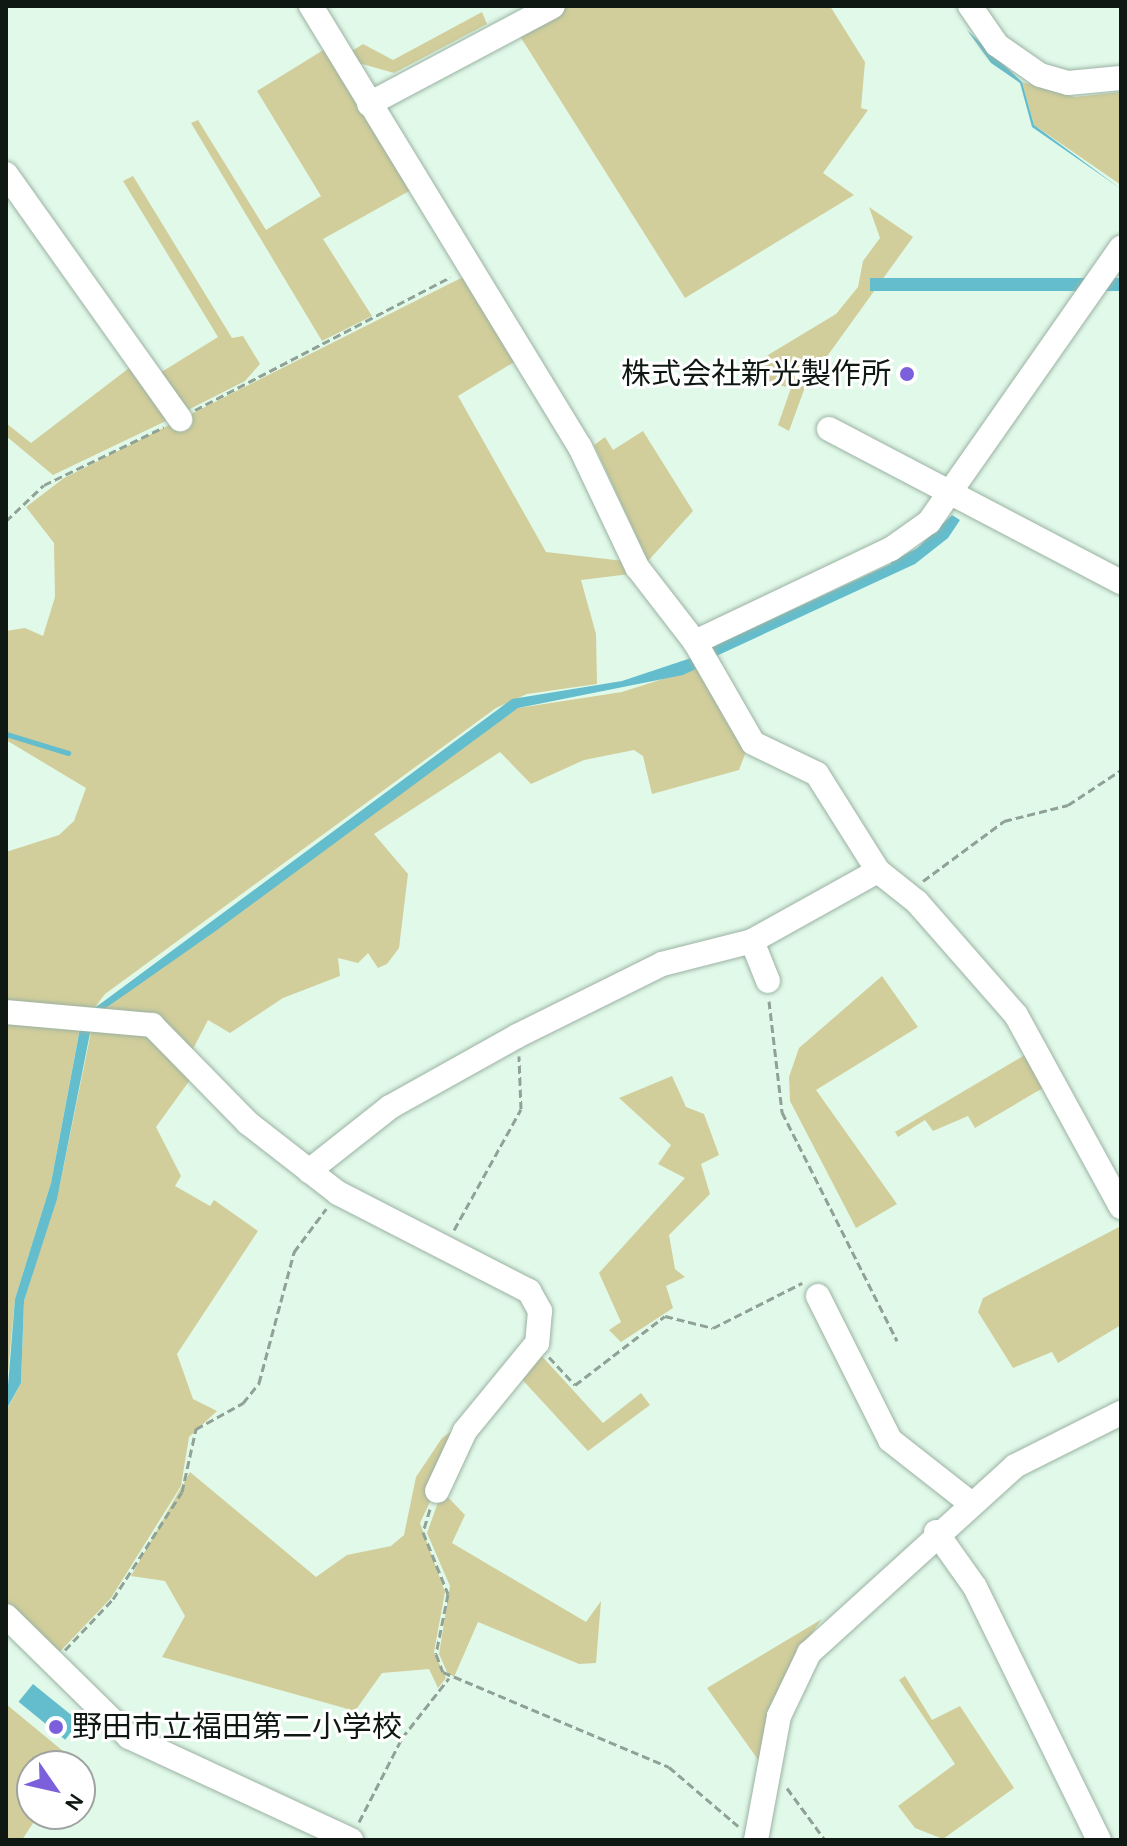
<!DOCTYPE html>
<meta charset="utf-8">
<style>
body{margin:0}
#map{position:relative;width:1127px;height:1846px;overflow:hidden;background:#e1f9e9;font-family:Karla,"Noto Sans JP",sans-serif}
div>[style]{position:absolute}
.green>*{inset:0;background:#d2ce9b}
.water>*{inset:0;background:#64bdcc;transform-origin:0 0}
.stream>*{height:5px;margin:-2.5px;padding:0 2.5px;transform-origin:2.5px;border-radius:2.5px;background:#64bdcc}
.path>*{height:3px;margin-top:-1.5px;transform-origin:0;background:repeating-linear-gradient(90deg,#90a296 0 8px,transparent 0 12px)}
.roads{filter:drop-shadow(0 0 2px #9bb2a3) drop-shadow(0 0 2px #9bb2a3)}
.minor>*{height:24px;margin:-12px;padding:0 12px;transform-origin:12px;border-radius:12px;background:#fff}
.dots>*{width:22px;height:22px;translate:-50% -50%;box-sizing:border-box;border:4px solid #fff;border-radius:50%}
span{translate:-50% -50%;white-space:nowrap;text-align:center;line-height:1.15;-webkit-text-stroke:6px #fff;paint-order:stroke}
.poi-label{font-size:30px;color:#101813}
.right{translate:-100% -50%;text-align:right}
.left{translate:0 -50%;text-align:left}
.frame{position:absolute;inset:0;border:8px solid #101813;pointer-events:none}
.north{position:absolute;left:16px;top:1750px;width:80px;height:80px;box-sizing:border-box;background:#fff;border:2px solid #9fa3a1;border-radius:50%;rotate:124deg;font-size:22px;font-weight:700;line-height:32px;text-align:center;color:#101813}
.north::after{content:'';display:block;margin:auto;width:28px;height:36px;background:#7c60db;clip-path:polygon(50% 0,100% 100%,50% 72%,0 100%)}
</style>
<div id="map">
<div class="green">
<div style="clip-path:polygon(568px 6px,830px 6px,865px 62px,861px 108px,868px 110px,823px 173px,854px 195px,685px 298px,518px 33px)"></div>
<div style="clip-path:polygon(482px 12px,487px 24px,394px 73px,359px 63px,352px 51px,363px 44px,393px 60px)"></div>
<div style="clip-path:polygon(325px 49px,411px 190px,323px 239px,372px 316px,322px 341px,191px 123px,198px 120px,266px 230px,321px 196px,257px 91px)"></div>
<div style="clip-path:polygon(1022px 82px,1075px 97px,1121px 92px,1121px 185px,1034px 125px)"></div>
<div style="clip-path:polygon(133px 176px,232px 338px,243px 336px,260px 364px,245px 381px,184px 412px,155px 376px,218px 337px,123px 181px)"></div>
<div style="clip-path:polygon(869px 207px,913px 237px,805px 387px,789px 431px,778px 425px,791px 388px,758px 380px,763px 358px,836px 314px,858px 287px,863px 261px,880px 238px)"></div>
<div style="clip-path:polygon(465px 276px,516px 361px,458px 396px,546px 552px,624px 561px,630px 574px,581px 580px,596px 634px,597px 684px,527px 694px,496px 708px,105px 994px,92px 1011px,6px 1006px,6px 852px,59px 835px,74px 821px,86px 788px,6px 740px,6px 631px,25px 628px,43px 636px,55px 597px,54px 543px,26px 507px,64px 478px)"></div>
<div style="clip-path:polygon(137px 362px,168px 420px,53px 475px,6px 436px,6px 423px,31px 443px)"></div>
<div style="clip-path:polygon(643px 431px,693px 511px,648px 561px,594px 445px,605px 437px,613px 450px)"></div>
<div style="clip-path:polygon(700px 667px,747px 749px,739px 770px,652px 794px,643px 756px,634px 750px,584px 760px,531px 784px,500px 752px,374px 834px,408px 874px,399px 948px,387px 964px,378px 968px,368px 953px,358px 963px,338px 958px,340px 976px,283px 998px,230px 1033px,208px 1020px,192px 1051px,103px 1010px,518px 708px,622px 692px)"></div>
<div style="clip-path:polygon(882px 976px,918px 1027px,816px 1090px,897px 1204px,856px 1228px,790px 1101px,789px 1077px,799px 1048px)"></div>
<div style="clip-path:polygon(6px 1018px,81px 1022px,51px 1183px,15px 1299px,6px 1394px)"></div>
<div style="clip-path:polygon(93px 1022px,141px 1026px,195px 1073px,156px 1127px,181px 1176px,175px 1186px,210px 1206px,214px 1200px,258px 1231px,177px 1354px,193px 1399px,217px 1411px,189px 1437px,181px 1486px,111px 1598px,51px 1661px,6px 1610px,6px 1411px,21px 1383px,24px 1301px,60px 1184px)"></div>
<div style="clip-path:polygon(1030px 1052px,1048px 1085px,975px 1128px,968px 1116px,933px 1131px,925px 1120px,898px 1137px,895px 1132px)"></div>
<div style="clip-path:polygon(672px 1076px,686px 1107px,704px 1114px,719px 1155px,701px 1164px,710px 1194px,669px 1235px,675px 1269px,685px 1277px,666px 1286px,673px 1308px,621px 1342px,609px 1330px,621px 1322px,599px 1273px,685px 1178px,658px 1164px,671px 1145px,619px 1098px)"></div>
<div style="clip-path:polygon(1121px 1226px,1121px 1325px,1058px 1363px,1052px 1352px,1013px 1368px,978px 1312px,983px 1298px)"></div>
<div style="clip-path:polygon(539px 1353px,603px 1423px,641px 1393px,650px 1405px,588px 1451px,517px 1374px)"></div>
<div style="clip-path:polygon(469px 1419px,420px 1523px,445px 1592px,434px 1652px,446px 1678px,438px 1688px,429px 1669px,382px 1673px,355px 1711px,162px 1657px,185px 1616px,165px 1581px,131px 1576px,190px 1472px,316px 1577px,347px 1555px,391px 1546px,404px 1535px,416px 1477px,442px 1438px)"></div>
<div style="clip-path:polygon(442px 1491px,465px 1515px,452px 1543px,586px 1622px,601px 1601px,596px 1663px,579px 1664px,478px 1622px,454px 1677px,447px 1672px,439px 1654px,450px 1586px,427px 1533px)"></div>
<div style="clip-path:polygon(822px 1619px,804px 1644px,764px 1768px,707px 1688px)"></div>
<div style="clip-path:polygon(905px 1676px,932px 1720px,960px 1706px,1014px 1788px,943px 1839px,915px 1828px,898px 1806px,955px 1764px,899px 1680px)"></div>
<div style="clip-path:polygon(6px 1704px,69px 1756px,61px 1766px,32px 1766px,32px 1814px,39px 1814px,22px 1840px,6px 1840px)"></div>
</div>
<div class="water">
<div style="clip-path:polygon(967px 30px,1022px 82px,1034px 125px,1121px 189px,1032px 127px,1020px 83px,991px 63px)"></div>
<div style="left:1121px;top:278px;width:13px;height:251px;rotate:90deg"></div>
<div style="clip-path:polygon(952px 515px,960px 520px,948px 538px,915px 564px,712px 658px,708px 650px,721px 643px,910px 555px)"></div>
<div style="clip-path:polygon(694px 657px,700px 667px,683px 675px,518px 708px,217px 930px,103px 1010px,92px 1010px,512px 699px,622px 681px)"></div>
<div style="clip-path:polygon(81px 1023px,92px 1023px,57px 1199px,24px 1301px,21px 1383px,6px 1410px,15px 1299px,51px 1183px)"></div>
<div style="left:33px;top:1684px;width:60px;height:23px;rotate:39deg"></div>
</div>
<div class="stream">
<div style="left:893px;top:563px;width:30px;rotate:-28deg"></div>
<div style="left:6px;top:734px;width:65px;rotate:17deg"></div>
</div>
<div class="path">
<div style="left:195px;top:410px;width:288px;rotate:-27.5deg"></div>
<div style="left:6px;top:521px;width:52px;rotate:-43.5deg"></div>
<div style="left:44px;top:485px;width:133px;rotate:-25.8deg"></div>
<div style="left:923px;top:881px;width:101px;rotate:-36.5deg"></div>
<div style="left:1004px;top:821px;width:66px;rotate:-14deg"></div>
<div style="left:1068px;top:805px;width:64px;rotate:-33.4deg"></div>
<div style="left:769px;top:1001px;width:112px;rotate:83.3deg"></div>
<div style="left:782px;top:1112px;width:256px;rotate:63.3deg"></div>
<div style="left:454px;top:1230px;width:138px;rotate:-61deg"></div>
<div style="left:521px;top:1109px;width:53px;rotate:-92.2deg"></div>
<div style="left:549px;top:1357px;width:38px;rotate:47deg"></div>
<div style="left:575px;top:1385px;width:113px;rotate:-37.5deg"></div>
<div style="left:665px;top:1316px;width:49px;rotate:14deg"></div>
<div style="left:713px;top:1328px;width:100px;rotate:-26.8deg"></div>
<div style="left:430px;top:1509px;width:24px;rotate:107deg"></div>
<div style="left:423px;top:1532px;width:67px;rotate:68deg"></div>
<div style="left:448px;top:1594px;width:61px;rotate:101.3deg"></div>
<div style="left:436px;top:1654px;width:19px;rotate:69deg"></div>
<div style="left:443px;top:1672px;width:245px;rotate:22.8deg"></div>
<div style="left:669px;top:1767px;width:91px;rotate:40.5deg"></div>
<div style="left:65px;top:1650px;width:70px;rotate:-46.7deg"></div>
<div style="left:113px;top:1599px;width:127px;rotate:-57.2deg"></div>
<div style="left:182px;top:1492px;width:65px;rotate:-77.5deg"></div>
<div style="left:196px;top:1429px;width:54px;rotate:-29deg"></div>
<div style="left:243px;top:1403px;width:26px;rotate:-51deg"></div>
<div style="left:259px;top:1383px;width:136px;rotate:-75deg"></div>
<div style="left:294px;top:1252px;width:54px;rotate:-53.3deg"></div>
<div style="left:787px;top:1788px;width:64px;rotate:53.8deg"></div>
<div style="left:359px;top:1822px;width:94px;rotate:-62.9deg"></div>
<div style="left:402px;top:1738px;width:76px;rotate:-51.9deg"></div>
</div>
<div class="roads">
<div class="minor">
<div style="left:311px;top:6px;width:517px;rotate:58.62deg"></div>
<div style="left:580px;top:447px;width:133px;rotate:64.6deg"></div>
<div style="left:637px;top:567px;width:95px;rotate:52.3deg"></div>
<div style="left:695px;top:642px;width:116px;rotate:60.1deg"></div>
<div style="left:753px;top:743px;width:71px;rotate:25.8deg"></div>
<div style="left:817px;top:774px;width:115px;rotate:57.8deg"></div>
<div style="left:878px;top:871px;width:50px;rotate:38.5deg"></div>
<div style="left:917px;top:902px;width:150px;rotate:48.8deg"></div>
<div style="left:1016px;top:1015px;width:219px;rotate:61.3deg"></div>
<div style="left:970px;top:6px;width:47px;rotate:55.3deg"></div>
<div style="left:997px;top:45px;width:52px;rotate:34.9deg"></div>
<div style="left:1040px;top:75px;width:29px;rotate:16deg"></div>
<div style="left:1068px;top:83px;width:53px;rotate:-5.4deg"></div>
<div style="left:369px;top:104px;width:208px;rotate:-28deg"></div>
<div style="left:6px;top:174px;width:301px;rotate:54.6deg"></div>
<div style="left:829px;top:429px;width:330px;rotate:27.7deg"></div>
<div style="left:695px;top:642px;width:217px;rotate:-25.4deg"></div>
<div style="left:891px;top:549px;width:47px;rotate:-35.4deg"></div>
<div style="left:929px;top:522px;width:335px;rotate:-55deg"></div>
<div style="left:752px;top:941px;width:43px;rotate:68.2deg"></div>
<div style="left:6px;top:1012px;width:147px;rotate:5.1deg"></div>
<div style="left:152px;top:1025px;width:137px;rotate:45.6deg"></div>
<div style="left:248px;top:1123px;width:114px;rotate:37.9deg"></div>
<div style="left:338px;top:1193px;width:215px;rotate:27.2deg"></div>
<div style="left:529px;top:1291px;width:23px;rotate:61deg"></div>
<div style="left:540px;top:1311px;width:32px;rotate:95deg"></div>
<div style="left:537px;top:1343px;width:114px;rotate:129.3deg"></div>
<div style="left:465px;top:1431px;width:66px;rotate:115deg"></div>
<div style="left:309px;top:1171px;width:103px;rotate:-38.3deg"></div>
<div style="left:390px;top:1107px;width:145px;rotate:-29.2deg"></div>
<div style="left:517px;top:1036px;width:162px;rotate:-26.4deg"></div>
<div style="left:662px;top:964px;width:93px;rotate:-14.3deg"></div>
<div style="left:752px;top:941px;width:144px;rotate:-29.1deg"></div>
<div style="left:818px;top:1296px;width:161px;rotate:63.4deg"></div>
<div style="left:890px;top:1440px;width:100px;rotate:38.1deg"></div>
<div style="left:936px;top:1532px;width:67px;rotate:54.7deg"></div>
<div style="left:975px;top:1587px;width:282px;rotate:63.9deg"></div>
<div style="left:6px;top:1616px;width:173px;rotate:44.5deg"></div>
<div style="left:129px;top:1737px;width:245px;rotate:24.9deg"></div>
<div style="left:756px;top:1840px;width:126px;rotate:-79.5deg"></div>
<div style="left:779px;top:1716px;width:70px;rotate:-64.5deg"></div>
<div style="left:809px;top:1653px;width:278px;rotate:-42.2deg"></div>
<div style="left:1015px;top:1466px;width:119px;rotate:-26.6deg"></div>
</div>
</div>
<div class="dots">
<div style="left:907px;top:374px;background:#7c60db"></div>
<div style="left:56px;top:1727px;background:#7c60db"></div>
</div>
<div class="poi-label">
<span class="right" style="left:891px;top:374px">株式会社新光製作所</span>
<span class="left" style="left:72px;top:1727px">野田市立福田第二小学校</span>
</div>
<div class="frame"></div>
<div class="north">N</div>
</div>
